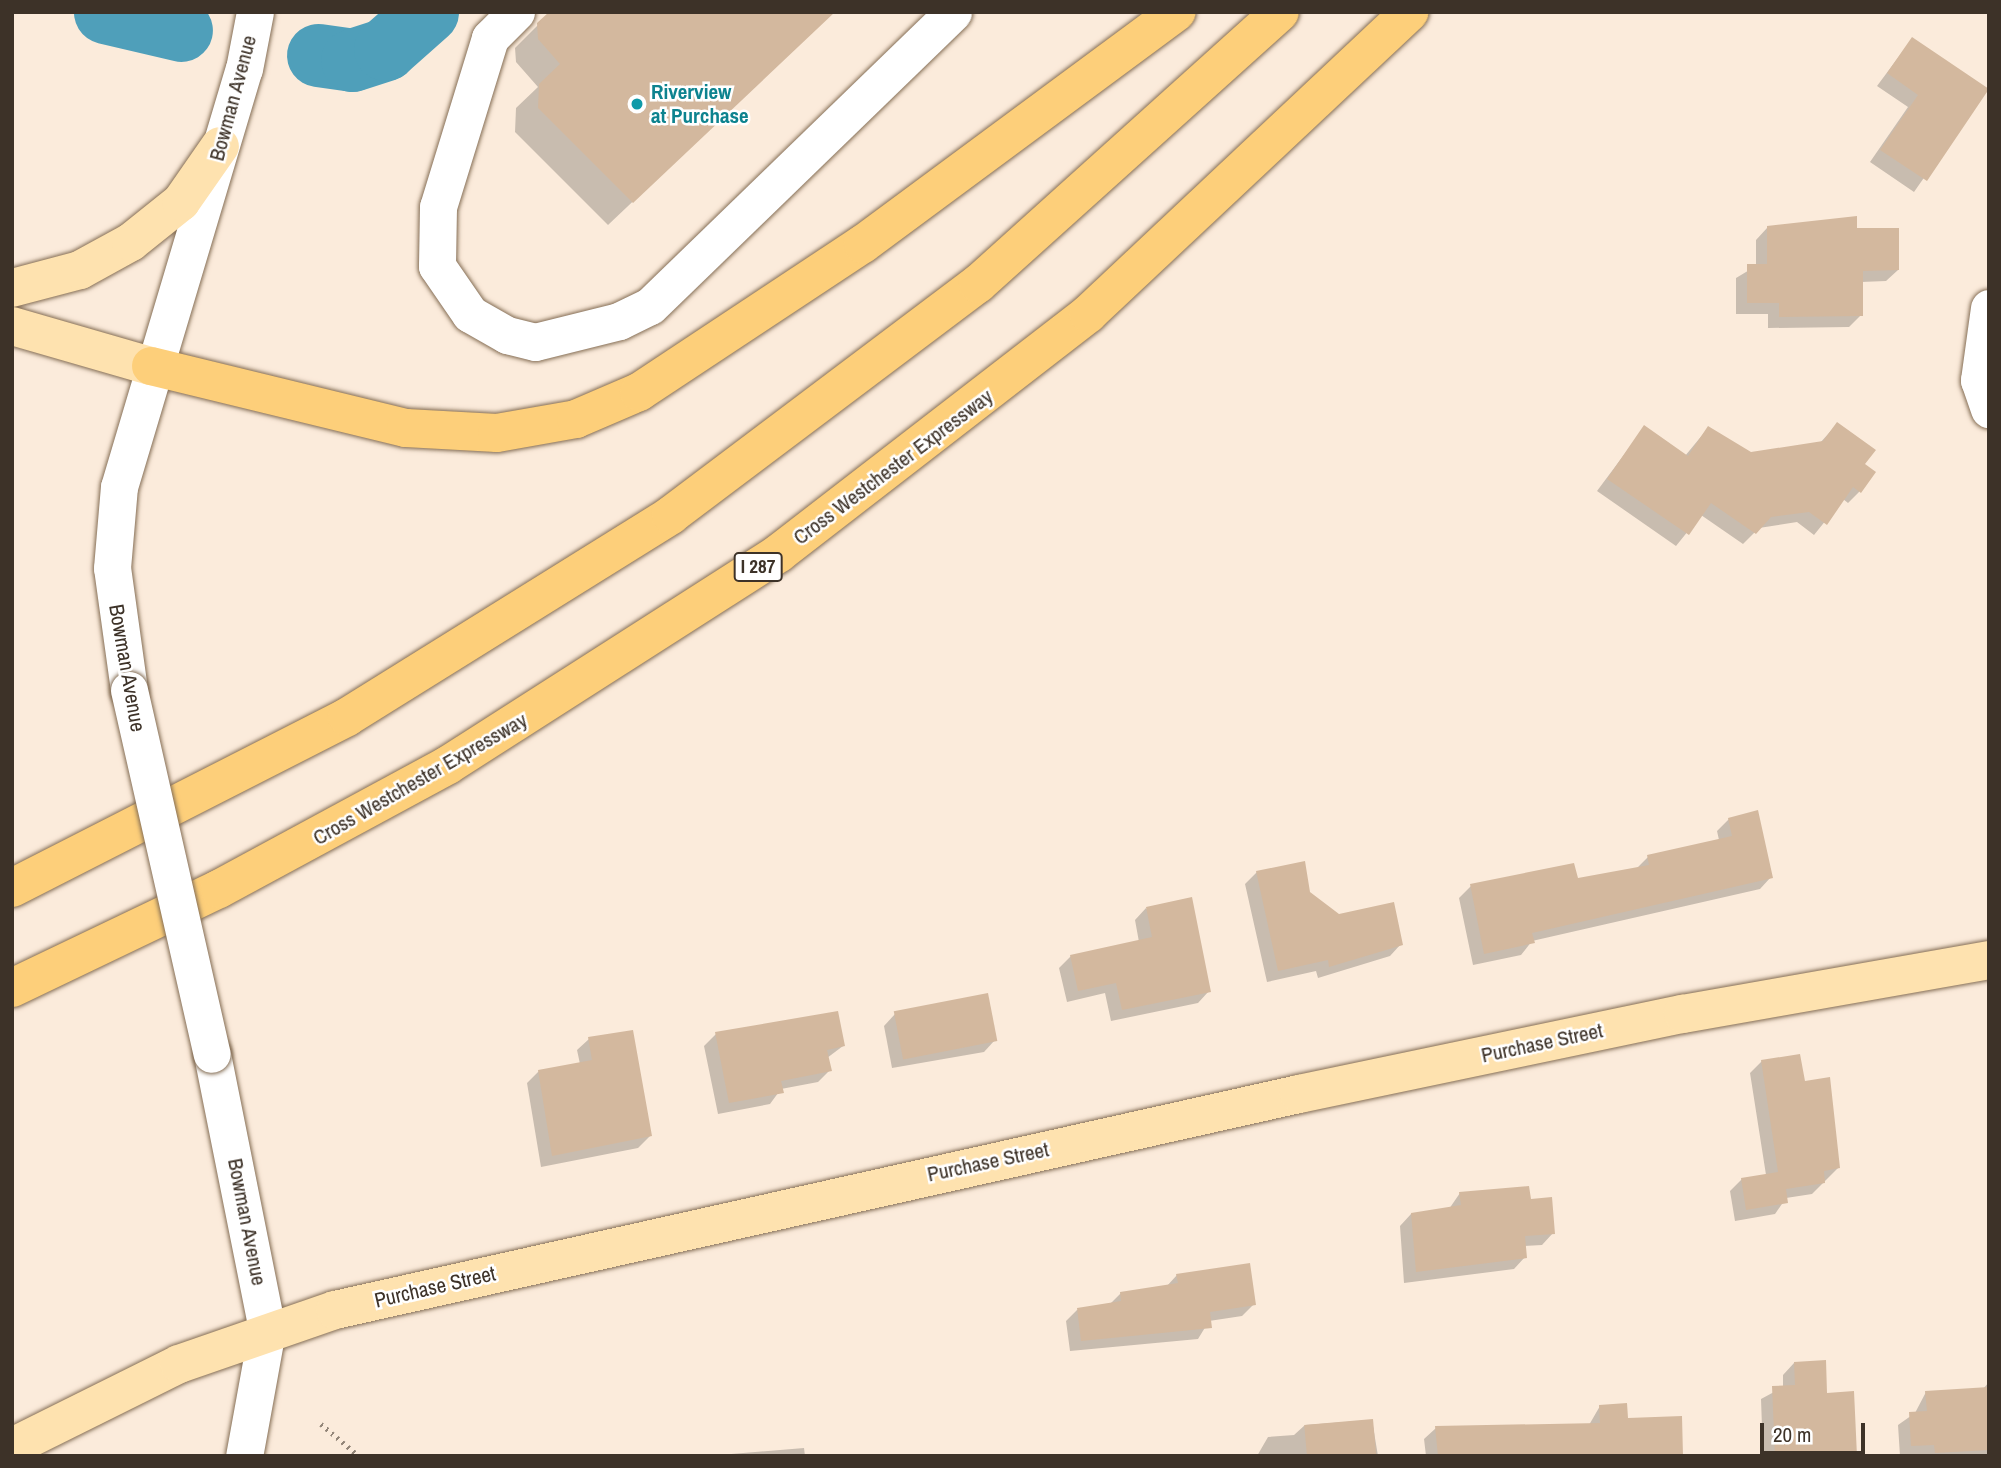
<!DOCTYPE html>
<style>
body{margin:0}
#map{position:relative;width:2001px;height:1468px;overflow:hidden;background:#fbebdb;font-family:"Archivo Narrow",sans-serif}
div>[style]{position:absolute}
.shadow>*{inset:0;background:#0003}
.river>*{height:63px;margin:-31.5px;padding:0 31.5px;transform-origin:31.5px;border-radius:31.5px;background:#4f9fba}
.building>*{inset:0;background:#d3b89e;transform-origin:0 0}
.path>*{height:4.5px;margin-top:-2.25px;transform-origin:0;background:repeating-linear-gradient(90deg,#938679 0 2px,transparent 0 7px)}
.roads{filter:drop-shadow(0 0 2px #856e55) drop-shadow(0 0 2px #856e55)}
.minor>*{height:37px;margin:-18.5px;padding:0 18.5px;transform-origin:18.5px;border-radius:18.5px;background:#fff}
.major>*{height:38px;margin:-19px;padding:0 19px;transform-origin:19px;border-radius:19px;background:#fee2af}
.highway>*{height:38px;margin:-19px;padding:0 19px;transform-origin:19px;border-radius:19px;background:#fdcf7a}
.bridges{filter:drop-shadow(0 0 2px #856e55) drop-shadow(0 0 2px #856e55)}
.minor-bridge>*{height:37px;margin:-18.5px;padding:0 18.5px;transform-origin:18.5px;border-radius:18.5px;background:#fff}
.dots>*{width:19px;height:19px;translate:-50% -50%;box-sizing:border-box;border:4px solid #fff;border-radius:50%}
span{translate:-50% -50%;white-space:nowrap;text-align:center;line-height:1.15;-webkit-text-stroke:5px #fff;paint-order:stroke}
.shield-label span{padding:2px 5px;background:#fff;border:2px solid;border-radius:5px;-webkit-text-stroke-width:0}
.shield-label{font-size:19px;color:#3d3228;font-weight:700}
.culture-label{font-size:21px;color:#0d838f;font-weight:700}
.left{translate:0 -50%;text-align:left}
.street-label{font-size:21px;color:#3d3228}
.frame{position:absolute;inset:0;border:14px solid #3d3228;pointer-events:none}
.scale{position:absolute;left:1760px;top:1423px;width:105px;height:32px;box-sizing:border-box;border:4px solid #3d3228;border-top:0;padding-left:9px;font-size:21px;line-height:24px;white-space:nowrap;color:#3d3228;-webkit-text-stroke:5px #fff;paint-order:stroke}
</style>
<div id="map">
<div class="shadow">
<div style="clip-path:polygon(551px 12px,833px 12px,608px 225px,515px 132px,516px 108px,538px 87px,516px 62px,515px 48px)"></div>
<div style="clip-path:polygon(1912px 39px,1986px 89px,1914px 192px,1870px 162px,1908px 107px,1877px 86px)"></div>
<div style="clip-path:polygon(1767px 228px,1855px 230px,1898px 270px,1886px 281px,1861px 282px,1861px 315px,1849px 327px,1768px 328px,1768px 314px,1736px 314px,1736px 278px,1756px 266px,1756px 240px)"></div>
<div style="clip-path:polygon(1837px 424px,1863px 464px,1859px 492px,1848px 503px,1843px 499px,1814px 535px,1797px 522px,1759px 528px,1743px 544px,1701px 515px,1676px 546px,1597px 491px,1644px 428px,1685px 456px,1708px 428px,1751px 454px,1820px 443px)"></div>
<div style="clip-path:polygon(1729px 819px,1771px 877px,1760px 889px,1532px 941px,1521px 955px,1473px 965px,1459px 898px,1471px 886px,1576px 880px,1636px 869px,1648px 857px,1719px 840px,1717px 831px)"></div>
<div style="clip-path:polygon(1257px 872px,1309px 893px,1338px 916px,1401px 944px,1390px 956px,1318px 978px,1316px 971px,1267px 982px,1245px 884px)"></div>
<div style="clip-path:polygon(1146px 908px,1209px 991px,1198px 1003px,1111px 1021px,1105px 993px,1067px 1002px,1059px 968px,1071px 956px,1139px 942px,1135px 920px)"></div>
<div style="clip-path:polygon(895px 1014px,995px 1040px,984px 1052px,892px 1068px,884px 1026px)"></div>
<div style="clip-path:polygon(716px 1034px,843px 1046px,827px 1058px,830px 1070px,818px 1082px,781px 1089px,770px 1104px,718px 1114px,704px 1046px)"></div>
<div style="clip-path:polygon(589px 1039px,650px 1136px,638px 1148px,541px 1167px,527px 1083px,539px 1071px,580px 1064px,577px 1050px)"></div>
<div style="clip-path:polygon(1762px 1061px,1804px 1083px,1838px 1168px,1812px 1194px,1786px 1198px,1775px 1214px,1735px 1221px,1730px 1191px,1742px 1179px,1766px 1175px,1750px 1073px)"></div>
<div style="clip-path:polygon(1460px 1193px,1553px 1233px,1542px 1245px,1524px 1246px,1525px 1257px,1514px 1269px,1404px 1283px,1400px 1226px,1411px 1214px,1449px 1209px)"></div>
<div style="clip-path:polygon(1177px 1275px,1254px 1304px,1242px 1316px,1209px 1321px,1198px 1339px,1070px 1351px,1066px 1321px,1077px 1310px,1109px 1305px,1121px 1293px,1166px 1287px)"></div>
<div style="clip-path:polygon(1794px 1363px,1826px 1395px,1855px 1456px,1763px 1456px,1761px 1399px,1783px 1387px,1783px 1375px)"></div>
<div style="clip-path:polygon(1989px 1382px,1989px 1456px,1900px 1456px,1898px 1425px,1915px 1413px,1926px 1392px,1983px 1389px)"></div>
<div style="clip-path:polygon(1600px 1406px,1681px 1456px,1426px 1456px,1424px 1439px,1436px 1428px,1589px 1425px)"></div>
<div style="clip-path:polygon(1372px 1420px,1378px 1456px,1257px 1456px,1268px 1437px,1294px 1435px,1305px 1425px)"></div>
<div style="clip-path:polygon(804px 1448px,805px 1456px,707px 1456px)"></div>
</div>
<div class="river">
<div style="left:105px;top:12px;width:78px;rotate:13.3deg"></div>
<div style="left:318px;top:55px;width:34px;rotate:8deg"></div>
<div style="left:352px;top:60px;width:35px;rotate:-18deg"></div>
<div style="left:385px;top:49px;width:56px;rotate:-41.4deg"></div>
</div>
<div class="building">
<div style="clip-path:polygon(549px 12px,835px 12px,633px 203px,538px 108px,539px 84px,560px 64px,538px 39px,537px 23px)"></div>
<div style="clip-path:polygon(1912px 37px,1989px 89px,1927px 181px,1880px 150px,1918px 95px,1887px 73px)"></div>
<div style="clip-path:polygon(1857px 216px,1857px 228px,1899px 228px,1899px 270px,1863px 271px,1863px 316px,1779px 317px,1779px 303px,1747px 303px,1747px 264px,1767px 264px,1767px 226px)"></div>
<div style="clip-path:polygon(1837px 422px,1876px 450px,1865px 464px,1876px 472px,1861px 493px,1853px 487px,1827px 525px,1809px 512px,1771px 517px,1756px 534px,1711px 503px,1689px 535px,1607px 479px,1644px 425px,1688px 456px,1708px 426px,1751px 452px,1823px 441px)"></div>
<div style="clip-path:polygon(1758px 810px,1773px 878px,1532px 933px,1535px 943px,1484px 954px,1470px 884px,1574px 863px,1578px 878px,1649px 865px,1647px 855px,1732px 836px,1728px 818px)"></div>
<div style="clip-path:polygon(1305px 861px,1310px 892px,1339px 914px,1394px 902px,1403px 945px,1329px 967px,1328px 960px,1278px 971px,1256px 871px)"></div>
<div style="clip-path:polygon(1192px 897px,1211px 992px,1122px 1010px,1116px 983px,1078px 991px,1070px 955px,1152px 937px,1146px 907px)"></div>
<div style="left:988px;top:993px;width:49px;height:96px;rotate:79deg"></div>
<div style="clip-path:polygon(838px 1011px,845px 1046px,827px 1050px,832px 1071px,781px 1081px,784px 1093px,729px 1103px,715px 1032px)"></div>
<div style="clip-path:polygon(633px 1030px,652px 1136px,552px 1156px,538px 1070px,592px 1060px,588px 1037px)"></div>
<div style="clip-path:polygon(1800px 1054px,1805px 1081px,1830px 1077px,1840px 1168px,1824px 1171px,1825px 1183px,1786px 1189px,1788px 1203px,1746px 1210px,1741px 1178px,1778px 1172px,1761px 1060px)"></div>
<div style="clip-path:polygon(1529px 1186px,1531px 1199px,1552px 1197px,1555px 1234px,1525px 1236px,1527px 1258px,1416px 1272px,1411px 1213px,1461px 1205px,1459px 1192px)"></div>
<div style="clip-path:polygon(1250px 1263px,1256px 1305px,1210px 1312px,1212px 1328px,1081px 1341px,1077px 1308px,1121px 1301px,1120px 1292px,1178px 1283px,1176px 1274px)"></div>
<div style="clip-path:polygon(1826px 1360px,1827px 1393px,1854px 1391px,1857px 1456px,1775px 1456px,1772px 1386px,1795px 1385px,1794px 1362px)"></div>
<div style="clip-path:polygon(1989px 1387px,1989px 1450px,1935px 1453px,1934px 1445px,1911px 1446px,1909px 1412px,1927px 1411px,1925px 1391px)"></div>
<div style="clip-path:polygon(1627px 1403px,1628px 1418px,1682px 1416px,1683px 1456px,1438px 1456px,1435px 1426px,1600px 1423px,1599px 1405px)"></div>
<div style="left:1373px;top:1419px;width:37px;height:69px;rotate:85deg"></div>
</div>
<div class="path">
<div style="left:321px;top:1424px;width:50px;rotate:40.1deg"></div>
</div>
<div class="roads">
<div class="minor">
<div style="left:516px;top:12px;width:37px;rotate:135deg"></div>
<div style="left:490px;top:38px;width:177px;rotate:107.1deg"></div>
<div style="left:438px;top:207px;width:59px;rotate:91deg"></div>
<div style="left:437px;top:266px;width:58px;rotate:55.5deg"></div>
<div style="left:470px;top:314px;width:43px;rotate:29.6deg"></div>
<div style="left:507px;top:335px;width:29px;rotate:14deg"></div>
<div style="left:535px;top:342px;width:87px;rotate:-14deg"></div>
<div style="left:619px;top:321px;width:34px;rotate:-26deg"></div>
<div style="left:650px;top:306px;width:422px;rotate:-44.1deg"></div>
<div style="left:1989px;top:308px;width:73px;rotate:97.9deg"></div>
<div style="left:1979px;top:380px;width:31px;rotate:71deg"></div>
<div style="left:129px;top:690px;width:123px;rotate:-97.9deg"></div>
<div style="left:112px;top:568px;width:81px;rotate:-85.1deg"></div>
<div style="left:119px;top:487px;width:436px;rotate:-73.4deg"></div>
<div style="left:244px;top:69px;width:58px;rotate:-79.1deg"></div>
<div style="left:212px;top:1054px;width:281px;rotate:78.7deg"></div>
<div style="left:267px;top:1330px;width:128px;rotate:100.3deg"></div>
</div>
<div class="major">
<div style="left:12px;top:288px;width:70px;rotate:-14.8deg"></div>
<div style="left:80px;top:270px;width:58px;rotate:-28.8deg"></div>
<div style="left:131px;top:242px;width:64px;rotate:-38.7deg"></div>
<div style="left:181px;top:202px;width:68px;rotate:-55.1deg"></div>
<div style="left:12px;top:326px;width:145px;rotate:16.1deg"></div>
<div style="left:12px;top:1447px;width:186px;rotate:-26.4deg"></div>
<div style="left:179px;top:1364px;width:165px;rotate:-19.1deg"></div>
<div style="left:335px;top:1310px;width:988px;rotate:-12.63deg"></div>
<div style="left:1299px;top:1094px;width:392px;rotate:-11.8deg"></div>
<div style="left:1683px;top:1014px;width:311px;rotate:-10deg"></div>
</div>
<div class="highway">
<div style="left:151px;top:366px;width:262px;rotate:13.7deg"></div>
<div style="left:406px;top:428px;width:91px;rotate:3.1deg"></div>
<div style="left:497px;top:433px;width:80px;rotate:-10deg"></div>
<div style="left:576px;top:419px;width:69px;rotate:-23.2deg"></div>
<div style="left:639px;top:392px;width:268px;rotate:-33.5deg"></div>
<div style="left:863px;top:244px;width:390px;rotate:-36.5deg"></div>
<div style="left:12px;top:888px;width:376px;rotate:-27deg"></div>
<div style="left:347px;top:717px;width:382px;rotate:-31.9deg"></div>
<div style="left:671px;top:515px;width:384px;rotate:-37deg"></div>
<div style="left:978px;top:284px;width:406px;rotate:-42deg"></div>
<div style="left:12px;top:988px;width:229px;rotate:-25.6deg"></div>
<div style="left:219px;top:889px;width:260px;rotate:-28.4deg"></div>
<div style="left:448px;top:765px;width:393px;rotate:-32.6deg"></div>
<div style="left:779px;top:553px;width:391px;rotate:-37.7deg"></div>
<div style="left:1088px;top:314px;width:441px;rotate:-43.2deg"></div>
</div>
</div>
<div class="bridges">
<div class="minor-bridge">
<div style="left:129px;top:690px;width:373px;rotate:77.2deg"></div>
</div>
</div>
<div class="dots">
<div style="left:637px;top:104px;background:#0f9aa8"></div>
</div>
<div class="shield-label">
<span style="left:758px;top:567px">I 287</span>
</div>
<div class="culture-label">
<span class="left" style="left:651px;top:104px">Riverview<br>at Purchase</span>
</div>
<div class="street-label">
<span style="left:233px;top:98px;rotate:-75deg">Bowman Avenue</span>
<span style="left:893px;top:467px;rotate:-37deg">Cross Westchester Expressway</span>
<span style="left:127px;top:668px;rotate:80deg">Bowman Avenue</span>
<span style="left:420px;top:779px;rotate:-30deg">Cross Westchester Expressway</span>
<span style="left:1542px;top:1043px;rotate:-12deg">Purchase Street</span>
<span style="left:988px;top:1162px;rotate:-12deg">Purchase Street</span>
<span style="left:247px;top:1222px;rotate:79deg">Bowman Avenue</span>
<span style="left:435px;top:1287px;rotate:-13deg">Purchase Street</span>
</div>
<div class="frame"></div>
<div class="scale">20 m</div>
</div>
